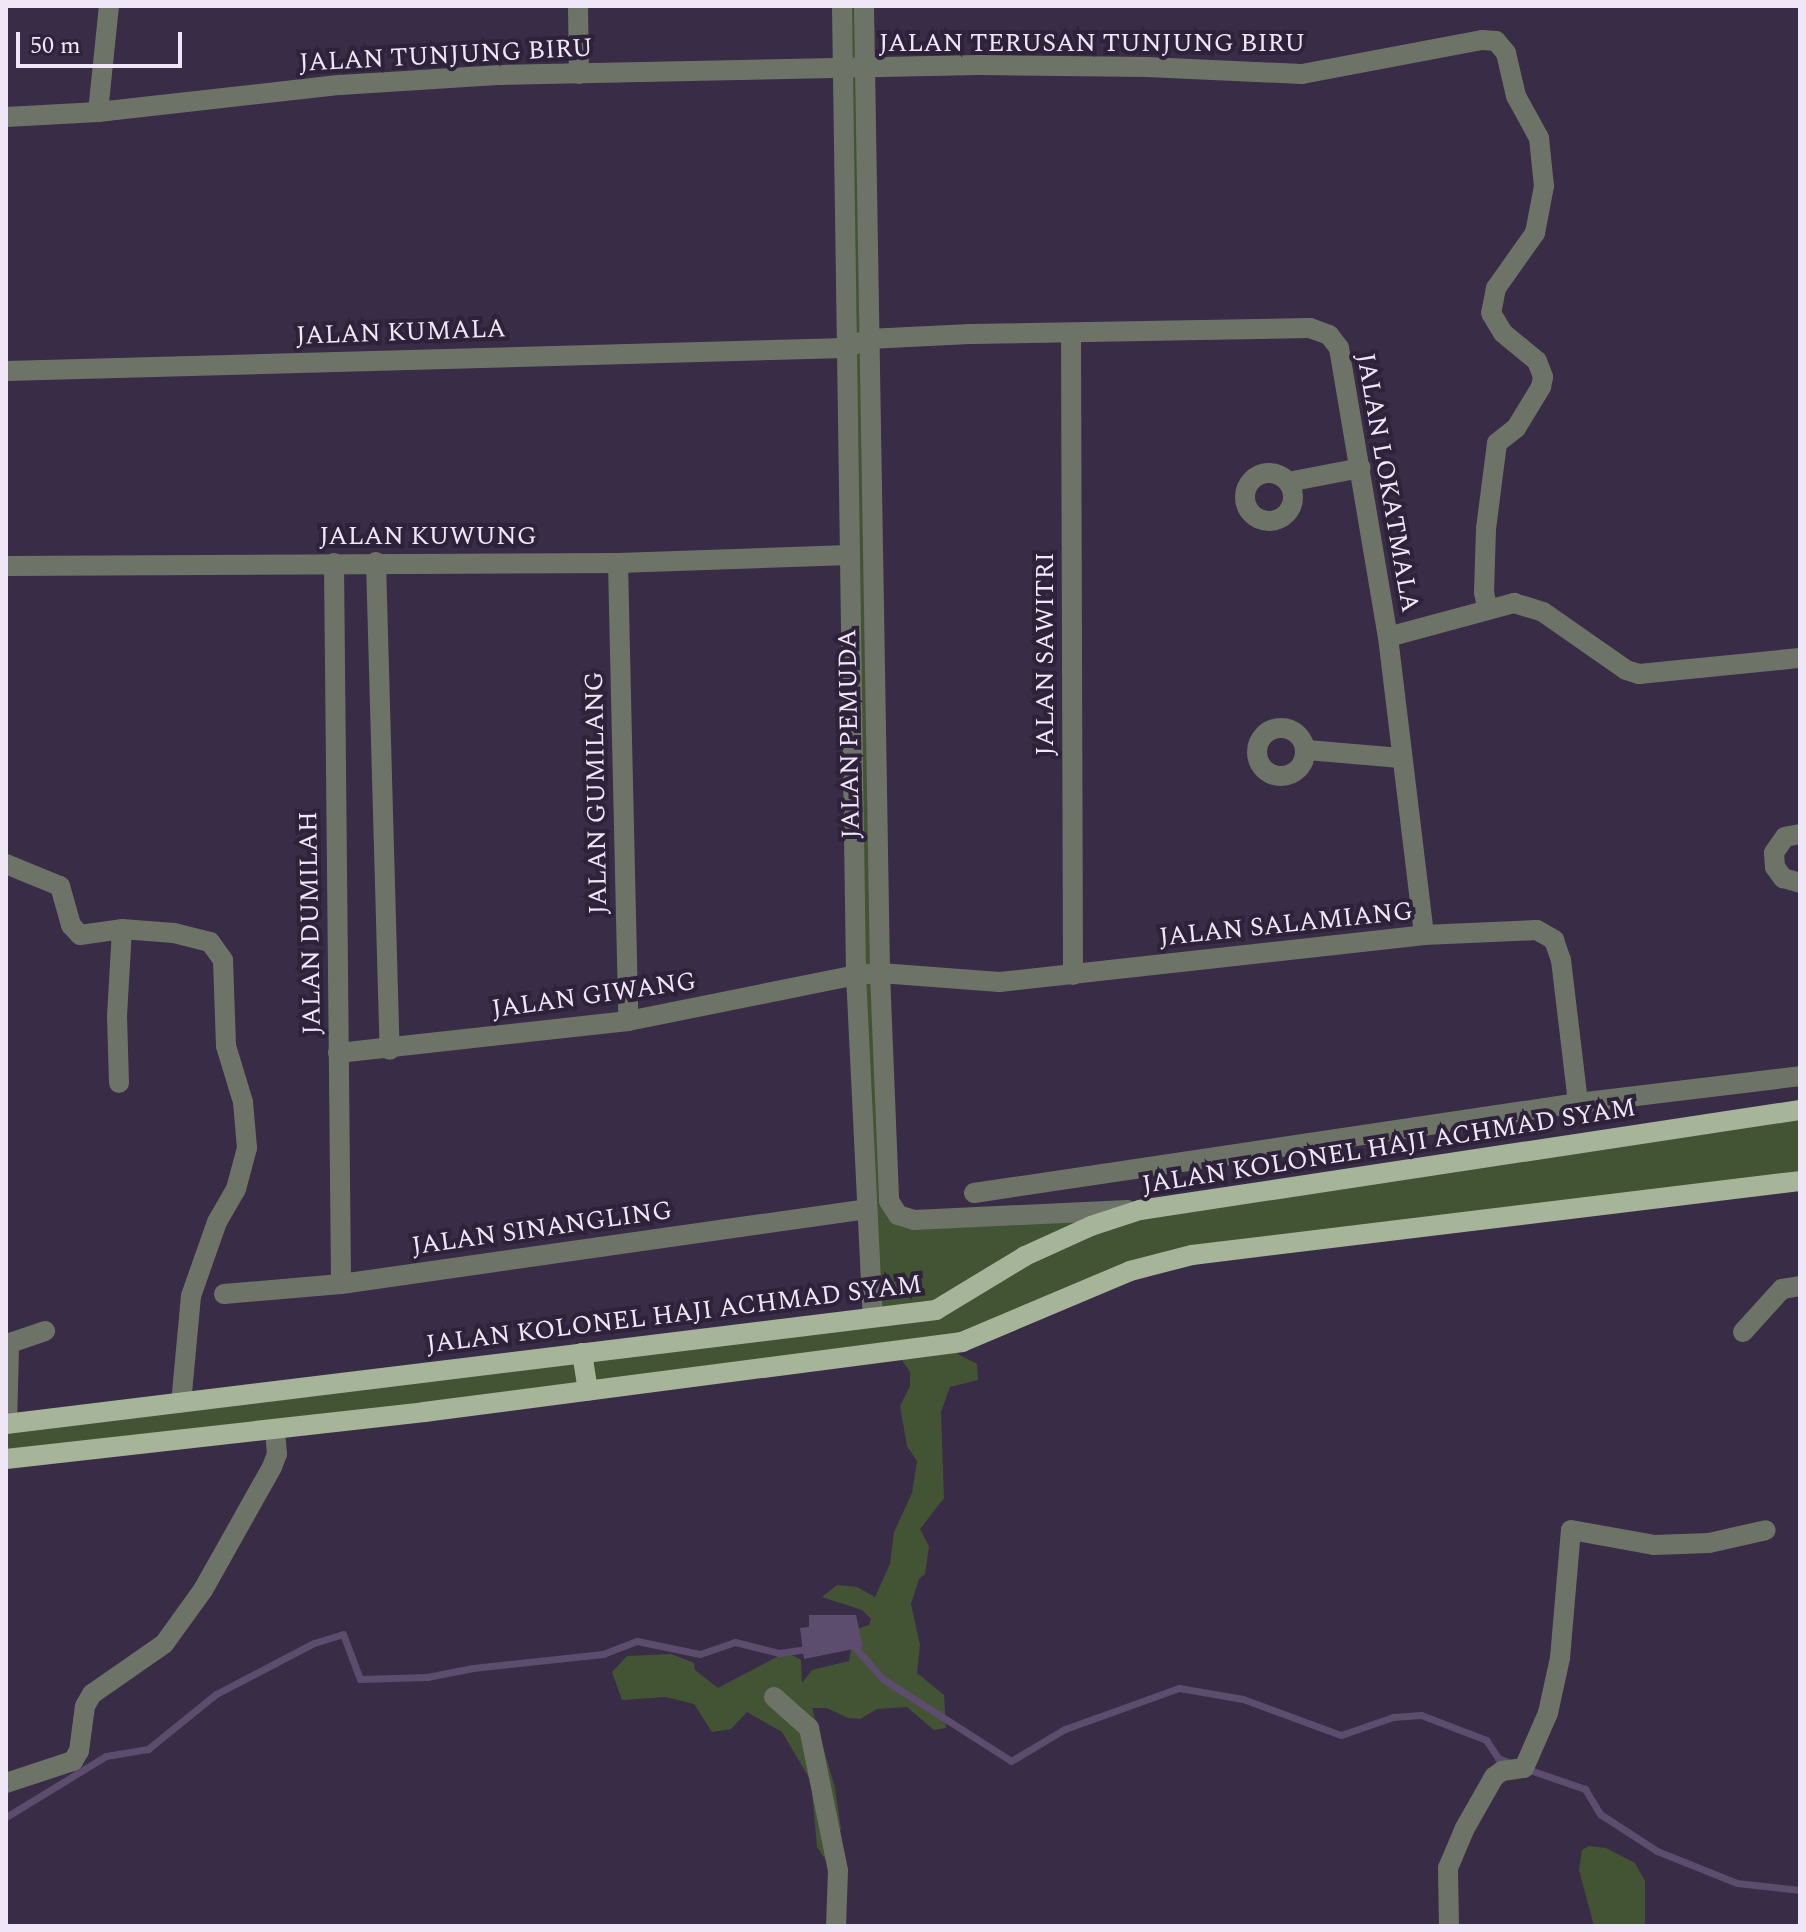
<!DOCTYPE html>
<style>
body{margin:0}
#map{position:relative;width:1806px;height:1932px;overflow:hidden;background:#392c46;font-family:Spectral,serif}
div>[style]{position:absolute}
.green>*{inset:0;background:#435434}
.water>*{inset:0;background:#5c4c6e}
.stream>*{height:7px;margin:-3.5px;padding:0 3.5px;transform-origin:3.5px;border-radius:3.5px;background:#5c4c6e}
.minor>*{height:20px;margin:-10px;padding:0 10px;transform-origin:10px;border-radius:10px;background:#6d7467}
.minor>.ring{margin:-10px;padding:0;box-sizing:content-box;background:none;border:20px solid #6d7467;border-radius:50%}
.major>*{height:20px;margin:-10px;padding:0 10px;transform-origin:10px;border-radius:10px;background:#a6b59a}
span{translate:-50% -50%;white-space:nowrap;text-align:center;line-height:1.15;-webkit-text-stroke:8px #2e223b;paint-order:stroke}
.street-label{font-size:26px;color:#efe7f8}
.frame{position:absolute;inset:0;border:8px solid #efe7f8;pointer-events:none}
.scale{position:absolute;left:16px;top:32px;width:166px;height:36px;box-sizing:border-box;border:4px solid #efe7f8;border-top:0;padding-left:10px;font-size:24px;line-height:28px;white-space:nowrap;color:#efe7f8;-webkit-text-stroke:6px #2e223b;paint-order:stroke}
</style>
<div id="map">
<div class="green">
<div style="clip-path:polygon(842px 6px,864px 6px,868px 339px,898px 1214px,1139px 1210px,1800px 1110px,1800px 1181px,1197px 1254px,956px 1348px,958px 1354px,977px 1364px,978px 1380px,950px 1387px,941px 1412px,944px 1498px,920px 1529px,929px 1546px,925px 1574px,919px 1579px,911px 1604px,920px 1645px,917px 1673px,944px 1695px,946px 1728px,934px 1730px,907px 1707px,877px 1709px,860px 1719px,848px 1718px,827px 1708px,812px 1708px,835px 1788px,841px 1829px,827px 1862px,817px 1847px,811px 1781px,782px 1732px,747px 1712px,731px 1729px,712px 1732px,694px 1704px,666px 1697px,622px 1700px,612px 1672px,627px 1656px,671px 1654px,694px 1663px,695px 1670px,718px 1688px,786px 1652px,801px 1660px,802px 1683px,812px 1670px,849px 1661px,854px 1630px,869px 1625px,871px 1619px,862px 1610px,822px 1597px,837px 1585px,857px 1587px,875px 1597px,890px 1564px,894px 1532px,912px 1493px,917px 1461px,907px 1446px,900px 1406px,910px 1386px,910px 1372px,896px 1351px,6px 1460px,6px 1423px,873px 1317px)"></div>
<div style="clip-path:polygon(1589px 1846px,1606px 1848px,1635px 1863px,1645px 1881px,1645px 1926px,1594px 1926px,1579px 1870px,1582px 1850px)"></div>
</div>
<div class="water">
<div style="clip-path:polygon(809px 1615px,856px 1615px,863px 1647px,804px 1659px,800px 1628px,809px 1627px)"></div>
</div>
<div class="stream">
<div style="left:852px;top:1644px;width:47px;rotate:48.5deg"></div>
<div style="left:883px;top:1679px;width:152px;rotate:32.6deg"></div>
<div style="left:1011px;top:1761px;width:63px;rotate:-30.7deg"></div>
<div style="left:1065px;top:1729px;width:121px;rotate:-19.8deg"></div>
<div style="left:1179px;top:1688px;width:65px;rotate:9.8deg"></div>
<div style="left:1243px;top:1699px;width:104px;rotate:20.2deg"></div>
<div style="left:1341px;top:1735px;width:55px;rotate:-19.1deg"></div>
<div style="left:1393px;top:1717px;width:28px;rotate:-4deg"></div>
<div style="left:1421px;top:1715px;width:70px;rotate:21deg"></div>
<div style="left:1486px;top:1740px;width:22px;rotate:56deg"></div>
<div style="left:1498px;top:1758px;width:16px;rotate:22deg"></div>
<div style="left:1524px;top:1768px;width:65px;rotate:19deg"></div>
<div style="left:1585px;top:1789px;width:29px;rotate:59deg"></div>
<div style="left:1600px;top:1814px;width:68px;rotate:33deg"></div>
<div style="left:1657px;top:1851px;width:86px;rotate:21.8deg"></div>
<div style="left:1737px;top:1883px;width:63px;rotate:6.3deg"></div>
<div style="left:6px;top:1817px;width:117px;rotate:-31.4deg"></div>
<div style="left:106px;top:1756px;width:43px;rotate:-9.5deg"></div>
<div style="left:148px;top:1749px;width:87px;rotate:-39deg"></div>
<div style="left:216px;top:1694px;width:110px;rotate:-27.5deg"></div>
<div style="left:314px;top:1643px;width:30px;rotate:-17deg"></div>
<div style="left:343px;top:1634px;width:48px;rotate:69.3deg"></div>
<div style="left:360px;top:1679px;width:67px;rotate:-1.7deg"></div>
<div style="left:427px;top:1677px;width:47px;rotate:-11.1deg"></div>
<div style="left:473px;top:1668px;width:131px;rotate:-6.1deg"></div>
<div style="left:603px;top:1654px;width:36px;rotate:-21deg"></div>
<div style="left:637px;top:1641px;width:64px;rotate:11.7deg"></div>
<div style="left:700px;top:1654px;width:37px;rotate:-19deg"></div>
<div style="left:735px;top:1642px;width:45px;rotate:14deg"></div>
<div style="left:779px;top:1653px;width:30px;rotate:-8deg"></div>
</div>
<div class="minor">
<div style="left:578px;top:6px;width:68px;rotate:89.2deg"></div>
<div style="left:842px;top:6px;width:969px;rotate:89.17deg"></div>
<div style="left:856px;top:975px;width:342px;rotate:87.2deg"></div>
<div style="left:864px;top:6px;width:967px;rotate:89.05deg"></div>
<div style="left:880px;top:973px;width:228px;rotate:87.7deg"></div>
<div style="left:889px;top:1201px;width:17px;rotate:57deg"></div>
<div style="left:898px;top:1215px;width:17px;rotate:17deg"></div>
<div style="left:914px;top:1220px;width:214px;rotate:-2.7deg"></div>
<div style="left:98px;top:112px;width:107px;rotate:-84.1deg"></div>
<div style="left:6px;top:117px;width:92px;rotate:-3.1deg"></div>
<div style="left:98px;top:112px;width:244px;rotate:-6.4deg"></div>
<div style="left:340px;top:85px;width:161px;rotate:-3.6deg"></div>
<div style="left:501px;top:75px;width:478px;rotate:-1.2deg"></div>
<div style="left:979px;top:65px;width:168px;rotate:0.7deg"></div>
<div style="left:1147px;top:67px;width:155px;rotate:2.6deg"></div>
<div style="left:1302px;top:74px;width:183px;rotate:-10.7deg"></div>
<div style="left:1482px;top:40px;width:14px;rotate:4deg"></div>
<div style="left:1496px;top:41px;width:16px;rotate:50deg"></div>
<div style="left:1506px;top:53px;width:44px;rotate:76.9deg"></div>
<div style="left:1516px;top:96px;width:48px;rotate:61.3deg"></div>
<div style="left:1539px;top:138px;width:48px;rotate:84.1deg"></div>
<div style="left:1544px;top:186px;width:48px;rotate:100.8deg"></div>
<div style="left:1535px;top:233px;width:67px;rotate:125.3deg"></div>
<div style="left:1496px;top:288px;width:25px;rotate:101deg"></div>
<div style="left:1491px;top:313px;width:23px;rotate:59deg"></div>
<div style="left:1503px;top:333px;width:44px;rotate:39.5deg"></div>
<div style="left:1537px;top:361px;width:17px;rotate:69deg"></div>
<div style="left:1543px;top:377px;width:10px;rotate:101deg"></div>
<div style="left:1541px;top:387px;width:48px;rotate:121.4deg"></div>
<div style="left:1516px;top:428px;width:24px;rotate:142deg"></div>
<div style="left:1497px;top:443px;width:87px;rotate:97.3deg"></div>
<div style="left:1486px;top:529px;width:63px;rotate:91.8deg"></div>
<div style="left:1484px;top:592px;width:16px;rotate:79deg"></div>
<div style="left:1071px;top:333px;width:642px;rotate:89.82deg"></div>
<div style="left:6px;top:371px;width:840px;rotate:-1.57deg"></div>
<div style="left:846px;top:348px;width:24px;rotate:-22deg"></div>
<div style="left:868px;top:339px;width:102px;rotate:-2.8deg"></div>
<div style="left:970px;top:334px;width:340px;rotate:-1deg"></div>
<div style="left:1310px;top:328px;width:20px;rotate:20deg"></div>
<div style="left:1329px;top:335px;width:16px;rotate:52deg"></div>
<div style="left:1339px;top:348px;width:293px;rotate:80.4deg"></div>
<div style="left:1388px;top:637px;width:300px;rotate:83.1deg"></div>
<div class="ring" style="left:1245px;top:473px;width:28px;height:28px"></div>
<div style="left:1288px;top:482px;width:74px;rotate:-10.9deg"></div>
<div style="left:376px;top:562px;width:488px;rotate:88.4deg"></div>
<div style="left:334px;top:563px;width:721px;rotate:89.44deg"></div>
<div style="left:618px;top:563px;width:458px;rotate:88.7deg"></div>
<div style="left:6px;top:566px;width:612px;rotate:-0.28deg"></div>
<div style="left:618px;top:563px;width:232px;rotate:-2deg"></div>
<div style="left:1388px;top:637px;width:131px;rotate:-15.1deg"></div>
<div style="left:1514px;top:603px;width:30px;rotate:17deg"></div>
<div style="left:1543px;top:612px;width:101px;rotate:34.9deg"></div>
<div style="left:1626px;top:670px;width:14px;rotate:17deg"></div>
<div style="left:1639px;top:674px;width:162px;rotate:-5.7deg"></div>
<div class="ring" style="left:1257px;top:728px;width:28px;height:28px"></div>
<div style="left:1307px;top:750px;width:94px;rotate:4.9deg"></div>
<div style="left:1800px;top:834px;width:15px;rotate:169deg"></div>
<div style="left:1785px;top:837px;width:19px;rotate:125deg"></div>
<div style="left:1774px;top:853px;width:14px;rotate:86deg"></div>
<div style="left:1775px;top:867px;width:14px;rotate:54deg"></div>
<div style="left:1783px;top:878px;width:18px;rotate:16deg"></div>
<div style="left:6px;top:864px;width:58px;rotate:22.2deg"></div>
<div style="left:60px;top:886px;width:41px;rotate:74.2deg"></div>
<div style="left:71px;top:925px;width:13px;rotate:48deg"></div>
<div style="left:80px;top:935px;width:42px;rotate:-8.1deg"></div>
<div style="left:122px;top:929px;width:52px;rotate:4.4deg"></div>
<div style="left:174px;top:933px;width:37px;rotate:14deg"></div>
<div style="left:210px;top:942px;width:22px;rotate:54deg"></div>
<div style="left:223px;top:960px;width:86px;rotate:88deg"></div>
<div style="left:226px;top:1046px;width:59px;rotate:73.1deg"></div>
<div style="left:243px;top:1102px;width:46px;rotate:85deg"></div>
<div style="left:247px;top:1148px;width:42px;rotate:105deg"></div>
<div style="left:236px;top:1189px;width:38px;rotate:120deg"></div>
<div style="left:217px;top:1222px;width:78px;rotate:109.4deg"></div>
<div style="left:191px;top:1296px;width:107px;rotate:95.3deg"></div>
<div style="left:338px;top:1053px;width:292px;rotate:-6.3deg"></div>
<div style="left:628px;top:1021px;width:233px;rotate:-11.4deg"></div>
<div style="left:856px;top:975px;width:24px;rotate:-5deg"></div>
<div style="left:880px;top:973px;width:120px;rotate:4.3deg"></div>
<div style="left:1000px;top:982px;width:427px;rotate:-6.3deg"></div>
<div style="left:1424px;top:935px;width:113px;rotate:-2.5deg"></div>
<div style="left:1537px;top:930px;width:20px;rotate:30deg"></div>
<div style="left:1554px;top:940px;width:21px;rotate:71deg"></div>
<div style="left:1561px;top:960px;width:144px;rotate:83.2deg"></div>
<div style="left:119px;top:1083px;width:67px;rotate:-91.7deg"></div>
<div style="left:117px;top:1016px;width:87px;rotate:-86.7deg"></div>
<div style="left:974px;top:1193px;width:611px;rotate:-8.48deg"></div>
<div style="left:1578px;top:1103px;width:224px;rotate:-6.9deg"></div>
<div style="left:224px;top:1294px;width:117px;rotate:-4.9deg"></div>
<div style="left:341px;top:1284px;width:531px;rotate:-8.11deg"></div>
<div style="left:1743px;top:1332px;width:58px;rotate:-47.8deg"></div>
<div style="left:1782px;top:1289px;width:18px;rotate:-9deg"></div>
<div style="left:7px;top:1424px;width:78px;rotate:-88.5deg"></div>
<div style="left:9px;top:1346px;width:6px;rotate:-45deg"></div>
<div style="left:13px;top:1342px;width:34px;rotate:-19deg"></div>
<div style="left:774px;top:1697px;width:47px;rotate:41.5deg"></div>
<div style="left:809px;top:1728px;width:145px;rotate:78.5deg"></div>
<div style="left:838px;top:1870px;width:56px;rotate:92deg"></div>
<div style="left:6px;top:1783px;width:71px;rotate:-18.2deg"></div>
<div style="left:73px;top:1761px;width:12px;rotate:-59deg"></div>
<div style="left:79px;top:1751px;width:45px;rotate:-82.4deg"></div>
<div style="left:85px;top:1706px;width:14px;rotate:-60deg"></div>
<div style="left:92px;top:1694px;width:88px;rotate:-34.8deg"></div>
<div style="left:164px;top:1644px;width:67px;rotate:-54.2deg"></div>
<div style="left:203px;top:1590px;width:141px;rotate:-60.7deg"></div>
<div style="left:272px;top:1467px;width:14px;rotate:-69deg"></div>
<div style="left:277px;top:1454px;width:25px;rotate:-95deg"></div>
<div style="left:1449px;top:1926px;width:58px;rotate:-91deg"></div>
<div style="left:1448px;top:1868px;width:43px;rotate:-67deg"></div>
<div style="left:1465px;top:1828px;width:59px;rotate:-60.4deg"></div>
<div style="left:1494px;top:1777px;width:10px;rotate:-37deg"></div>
<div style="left:1502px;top:1771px;width:22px;rotate:-8deg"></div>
<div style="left:1524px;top:1768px;width:60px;rotate:-66.4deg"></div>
<div style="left:1548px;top:1713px;width:56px;rotate:-77.7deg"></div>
<div style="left:1560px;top:1658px;width:128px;rotate:-85.1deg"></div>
<div style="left:1571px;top:1530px;width:84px;rotate:10.2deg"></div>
<div style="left:1654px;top:1545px;width:55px;rotate:-2.1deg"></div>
<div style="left:1709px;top:1543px;width:58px;rotate:-12.8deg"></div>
</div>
<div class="major">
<div style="left:582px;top:1353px;width:38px;rotate:81deg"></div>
<div style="left:6px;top:1424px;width:937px;rotate:-6.99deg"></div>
<div style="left:936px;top:1310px;width:104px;rotate:-31.2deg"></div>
<div style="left:1025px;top:1256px;width:72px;rotate:-24.4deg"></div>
<div style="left:1091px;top:1226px;width:52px;rotate:-18.1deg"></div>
<div style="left:1140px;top:1210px;width:668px;rotate:-8.62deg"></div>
<div style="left:6px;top:1459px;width:421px;rotate:-6.4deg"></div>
<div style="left:424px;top:1412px;width:543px;rotate:-7.41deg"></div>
<div style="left:962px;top:1342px;width:182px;rotate:-22.9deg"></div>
<div style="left:1130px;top:1271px;width:64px;rotate:-14.5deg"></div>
<div style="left:1192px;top:1255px;width:612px;rotate:-6.94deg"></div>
</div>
<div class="street-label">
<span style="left:1092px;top:44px">JALAN TERUSAN TUNJUNG BIRU</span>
<span style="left:446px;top:56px;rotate:-3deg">JALAN TUNJUNG BIRU</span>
<span style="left:401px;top:333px;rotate:-2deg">JALAN KUMALA</span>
<span style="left:1387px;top:483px;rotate:80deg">JALAN LOKATMALA</span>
<span style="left:428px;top:537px">JALAN KUWUNG</span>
<span style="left:1046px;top:654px;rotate:-90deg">JALAN SAWITRI</span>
<span style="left:850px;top:734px;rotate:-91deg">JALAN PEMUDA</span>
<span style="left:597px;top:793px;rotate:-91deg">JALAN GUMILANG</span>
<span style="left:311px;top:923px;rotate:-91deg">JALAN DUMILAH</span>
<span style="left:1286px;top:925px;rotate:-6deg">JALAN SALAMIANG</span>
<span style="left:594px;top:996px;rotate:-8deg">JALAN GIWANG</span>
<span style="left:1389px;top:1147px;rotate:-9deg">JALAN KOLONEL HAJI ACHMAD SYAM</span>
<span style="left:542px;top:1229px;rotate:-8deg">JALAN SINANGLING</span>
<span style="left:674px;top:1315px;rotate:-7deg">JALAN KOLONEL HAJI ACHMAD SYAM</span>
</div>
<div class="frame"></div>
<div class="scale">50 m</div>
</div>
